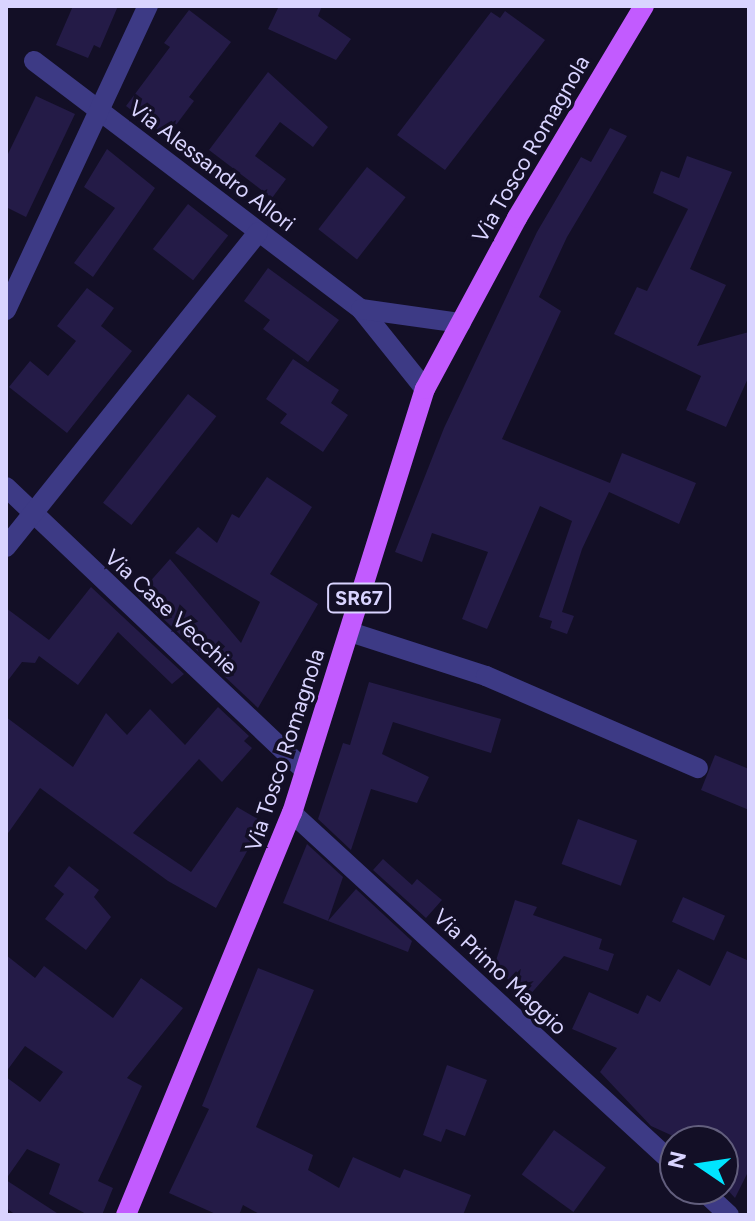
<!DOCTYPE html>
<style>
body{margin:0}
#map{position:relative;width:755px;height:1221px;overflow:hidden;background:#130f26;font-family:Figtree,sans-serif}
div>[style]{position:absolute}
.building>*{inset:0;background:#241b47;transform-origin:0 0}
.minor>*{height:20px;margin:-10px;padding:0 10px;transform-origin:10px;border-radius:10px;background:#3d3a85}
.major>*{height:20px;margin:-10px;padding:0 10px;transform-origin:10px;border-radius:10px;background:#c25bff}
span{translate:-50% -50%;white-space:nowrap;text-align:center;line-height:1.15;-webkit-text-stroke:7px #130f26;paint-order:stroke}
.shield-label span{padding:2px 6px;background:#130f26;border:2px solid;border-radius:6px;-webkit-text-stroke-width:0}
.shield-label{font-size:20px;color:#d9d4ff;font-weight:700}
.street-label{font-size:22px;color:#d9d4ff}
.frame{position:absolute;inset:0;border:8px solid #d9d4ff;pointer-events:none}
.north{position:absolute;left:659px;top:1125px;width:80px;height:80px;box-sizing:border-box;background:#130f26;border:2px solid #625e7d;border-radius:50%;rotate:283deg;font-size:22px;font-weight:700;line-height:32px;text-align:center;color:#d9d4ff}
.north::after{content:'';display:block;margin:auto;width:28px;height:36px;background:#00e5ff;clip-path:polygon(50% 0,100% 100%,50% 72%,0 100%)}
</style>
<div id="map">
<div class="building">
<div style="clip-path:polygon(73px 6px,118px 6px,100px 48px,94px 45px,88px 58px,56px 45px)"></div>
<div style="clip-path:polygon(279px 6px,322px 6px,318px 16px,351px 39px,336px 60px,268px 29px)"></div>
<div style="clip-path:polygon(189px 10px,231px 42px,189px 97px,194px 101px,167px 137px,126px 106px,170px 47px,164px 43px)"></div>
<div style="clip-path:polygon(505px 11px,545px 40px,445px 170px,397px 135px,491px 12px,500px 18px)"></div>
<div style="clip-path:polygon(268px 72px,328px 127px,313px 147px,280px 122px,255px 156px,286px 179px,272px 198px,209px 150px)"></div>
<div style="clip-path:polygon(36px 96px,75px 114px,26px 217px,6px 207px,6px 158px)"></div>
<div style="clip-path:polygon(610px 128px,627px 136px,567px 237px,539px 297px,561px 311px,502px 439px,610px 483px,622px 453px,696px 483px,679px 524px,609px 492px,582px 549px,562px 612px,574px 616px,567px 634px,550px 628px,552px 621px,539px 617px,572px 521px,540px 506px,487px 629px,462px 619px,488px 552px,432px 533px,422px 562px,395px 552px,444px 428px,537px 232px,581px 157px,591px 162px)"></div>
<div style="clip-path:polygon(107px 149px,155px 188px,93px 277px,74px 263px,115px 208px,84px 187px)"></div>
<div style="clip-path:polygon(687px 156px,732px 172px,690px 269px,726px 285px,697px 346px,749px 332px,749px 376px,726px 427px,686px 410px,701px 376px,614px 334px,637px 287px,647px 291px,688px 209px,653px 193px,661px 171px,679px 178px)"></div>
<div style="left:367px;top:167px;width:49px;height:79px;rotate:38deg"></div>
<div style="left:188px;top:204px;width:51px;height:57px;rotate:38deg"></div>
<div style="clip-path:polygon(268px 268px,339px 320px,308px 362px,263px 329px,270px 320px,244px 301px)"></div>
<div style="clip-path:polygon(87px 288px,114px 308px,101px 326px,132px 351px,67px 433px,9px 387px,30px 361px,48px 376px,76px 341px,57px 326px)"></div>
<div style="clip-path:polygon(293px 359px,339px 390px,331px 403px,348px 415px,323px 452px,280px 423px,287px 414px,266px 399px)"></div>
<div style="left:188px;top:394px;width:36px;height:138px;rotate:38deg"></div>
<div style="clip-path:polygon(267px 477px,312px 507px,270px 574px,318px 604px,258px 708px,138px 595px,170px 559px,241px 643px,260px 602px,175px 553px,198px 527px,217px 543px,232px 514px,239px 518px)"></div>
<div style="clip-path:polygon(91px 587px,184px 674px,172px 684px,118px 632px,78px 685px,39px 656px,35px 663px,22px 662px,6px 683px,6px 608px,49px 640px)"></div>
<div style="clip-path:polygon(369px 682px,501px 719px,491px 753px,393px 722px,382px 754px,429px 777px,417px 803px,371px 789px,351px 850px,318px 819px,343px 743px,350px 745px)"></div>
<div style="clip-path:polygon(218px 707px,249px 736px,244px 741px,252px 748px,222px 782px,199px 759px,133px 833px,191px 872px,237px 807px,263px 822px,216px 908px,168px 881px,40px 788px,6px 836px,6px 717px,73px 767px,106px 713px,127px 735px,150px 709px,185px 745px)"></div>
<div style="clip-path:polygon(715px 755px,749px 769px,749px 810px,701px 790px)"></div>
<div style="left:578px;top:819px;width:63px;height:48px;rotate:20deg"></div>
<div style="clip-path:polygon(307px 844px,343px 877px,328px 921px,283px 903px)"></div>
<div style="clip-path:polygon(383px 859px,412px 885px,417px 879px,442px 900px,426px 918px,373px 870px)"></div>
<div style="clip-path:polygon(69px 866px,99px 890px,94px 897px,111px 917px,86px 950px,45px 919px,64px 894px,54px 886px)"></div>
<div style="clip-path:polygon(356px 889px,412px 941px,408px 952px,328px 921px)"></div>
<div style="left:683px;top:897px;width:46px;height:27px;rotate:24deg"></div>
<div style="clip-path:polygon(515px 900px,537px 907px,533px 915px,602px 939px,599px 949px,614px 954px,608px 971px,564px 956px,528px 997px,494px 967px)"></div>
<div style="clip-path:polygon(727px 951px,749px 961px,749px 1170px,735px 1198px,723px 1185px,723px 1141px,684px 1141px,651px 1126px,600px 1072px,617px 1048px,572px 1029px,589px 992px,638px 1014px,647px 995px,660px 1002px,678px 969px,710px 986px)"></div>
<div style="clip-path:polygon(6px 955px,35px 978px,44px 966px,113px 1018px,141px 978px,183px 1008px,127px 1078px,142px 1086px,98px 1181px,113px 1188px,102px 1215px,88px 1215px,49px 1194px,60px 1164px,27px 1149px,6px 1179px,6px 1077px,40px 1102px,63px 1072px,25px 1046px,6px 1072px)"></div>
<div style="clip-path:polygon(258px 968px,314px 990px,256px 1127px,313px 1155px,308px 1170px,339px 1188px,353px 1157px,400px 1178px,404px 1169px,471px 1195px,463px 1215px,261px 1215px,243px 1205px,239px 1215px,218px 1215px,169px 1193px,209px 1109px,202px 1106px)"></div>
<div style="clip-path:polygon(447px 1065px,487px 1080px,465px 1136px,446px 1129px,441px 1142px,423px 1135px)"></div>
<div style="left:554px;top:1130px;width:64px;height:55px;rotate:36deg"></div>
<div style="clip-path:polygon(6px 1180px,60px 1215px,16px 1215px,6px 1208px)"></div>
</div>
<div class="minor">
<div style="left:34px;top:61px;width:410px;rotate:37.2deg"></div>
<div style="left:6px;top:310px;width:336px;rotate:-65deg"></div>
<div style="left:425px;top:389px;width:102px;rotate:-128.7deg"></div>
<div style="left:361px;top:309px;width:101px;rotate:8deg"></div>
<div style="left:6px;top:487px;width:412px;rotate:43.5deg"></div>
<div style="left:6px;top:547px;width:403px;rotate:-51.3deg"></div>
<div style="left:350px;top:632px;width:143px;rotate:17.9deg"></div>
<div style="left:486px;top:676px;width:231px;rotate:23.5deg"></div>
<div style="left:292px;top:813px;width:520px;rotate:42.58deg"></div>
<div style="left:701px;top:1189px;width:38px;rotate:43deg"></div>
</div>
<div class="major">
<div style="left:126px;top:1215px;width:435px;rotate:-67.6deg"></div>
<div style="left:292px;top:813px;width:444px;rotate:-72.6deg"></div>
<div style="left:425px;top:389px;width:194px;rotate:-61.7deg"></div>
<div style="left:517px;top:218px;width:247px;rotate:-59.1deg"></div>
</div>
<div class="shield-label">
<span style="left:359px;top:598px">SR67</span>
</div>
<div class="street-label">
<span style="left:531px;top:149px;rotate:-60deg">Via Tosco Romagnola</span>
<span style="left:212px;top:166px;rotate:37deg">Via Alessandro Allori</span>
<span style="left:171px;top:612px;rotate:43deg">Via Case Vecchie</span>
<span style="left:285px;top:750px;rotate:-72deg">Via Tosco Romagnola</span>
<span style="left:500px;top:972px;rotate:43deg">Via Primo Maggio</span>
</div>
<div class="frame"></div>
<div class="north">N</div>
</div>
